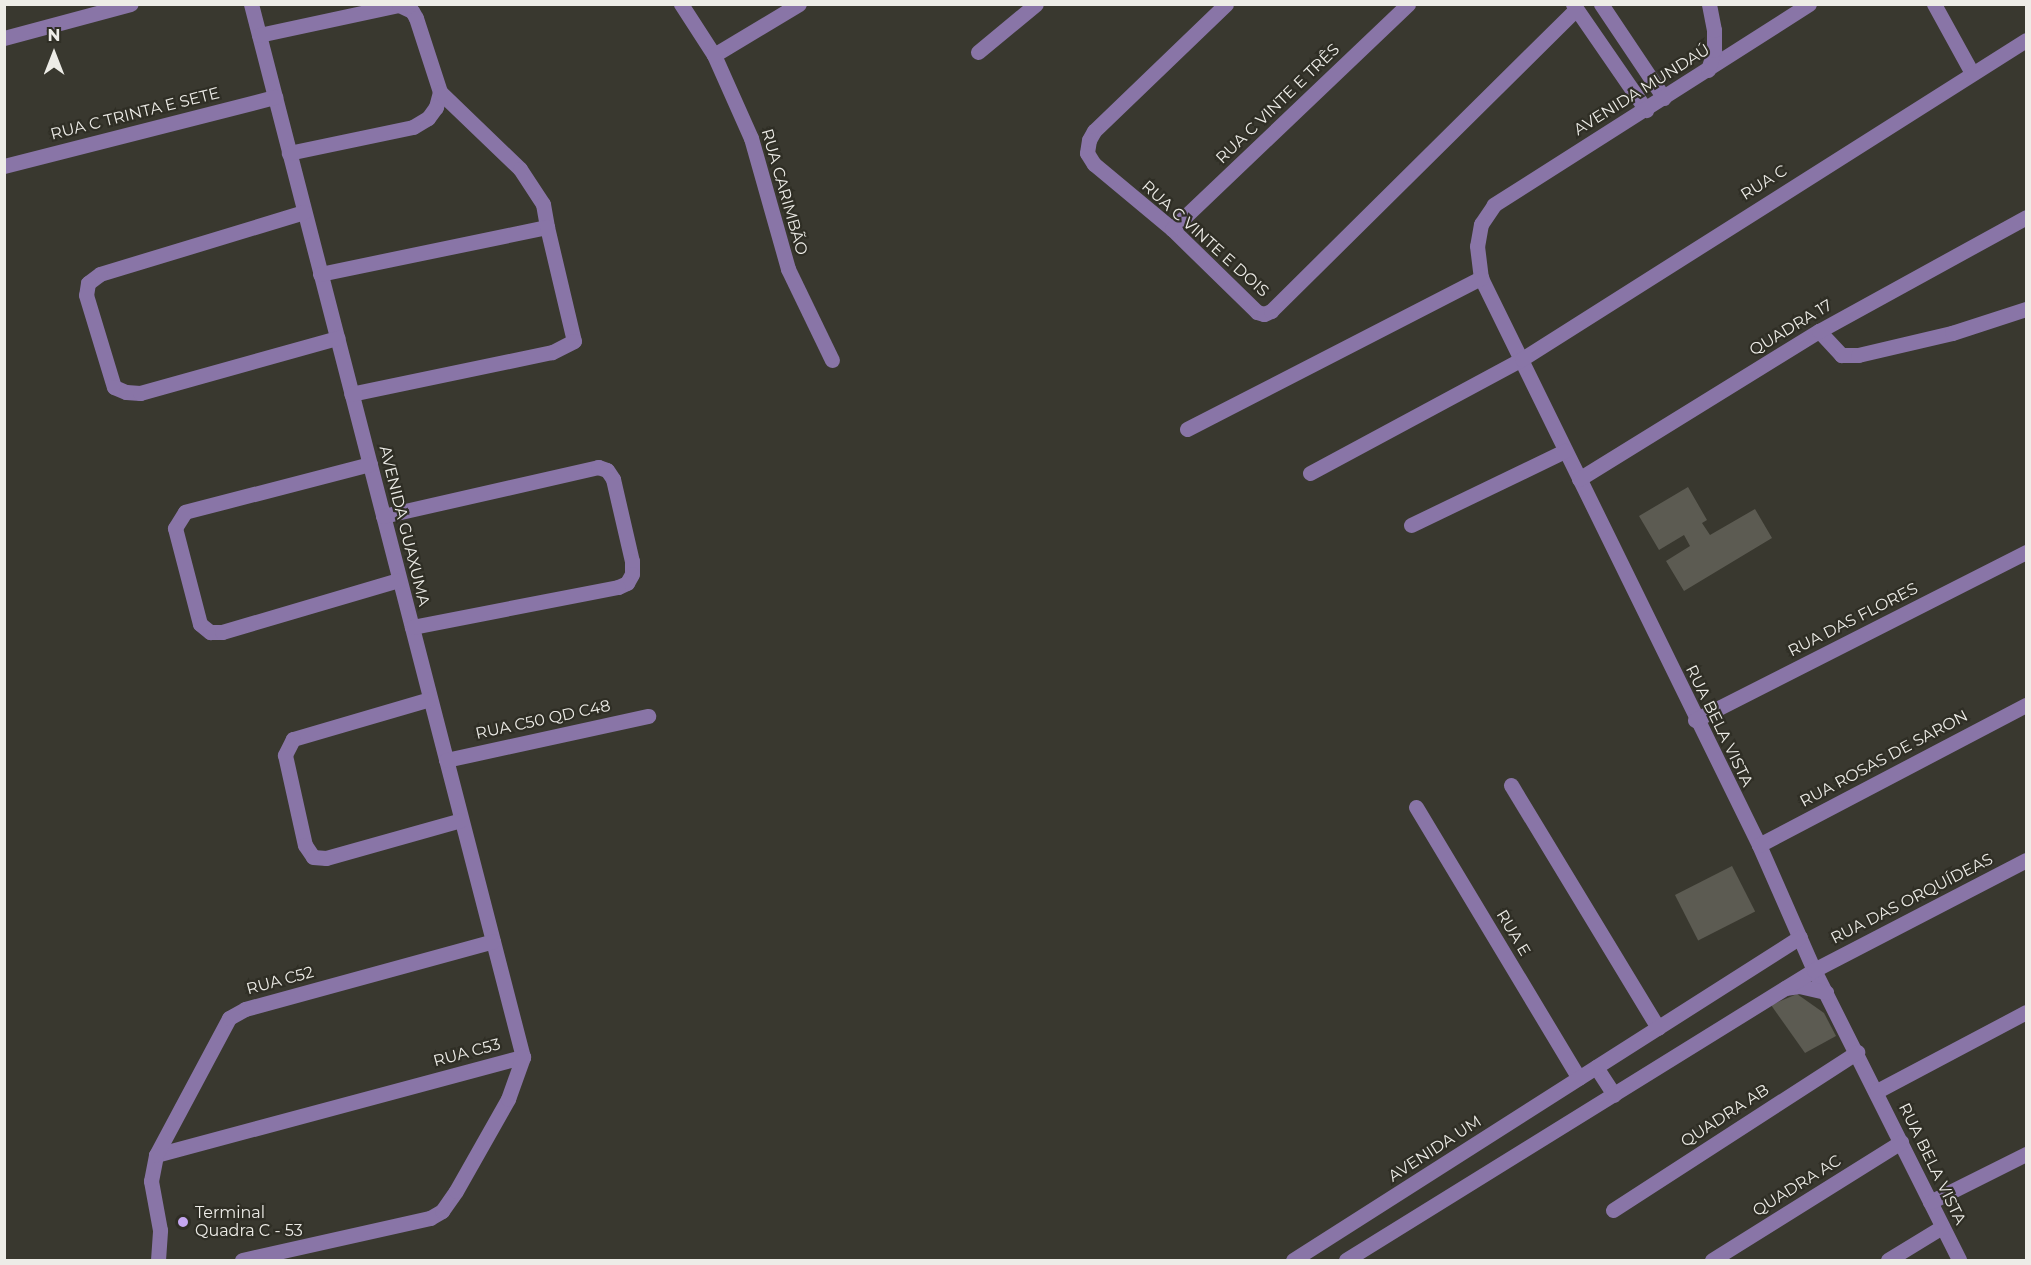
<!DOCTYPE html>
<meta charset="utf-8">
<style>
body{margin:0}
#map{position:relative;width:2031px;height:1265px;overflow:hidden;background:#39382f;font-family:Montserrat,sans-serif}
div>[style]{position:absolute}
.building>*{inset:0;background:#5c5b52;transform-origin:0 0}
.minor>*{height:15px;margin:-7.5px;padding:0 7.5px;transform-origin:7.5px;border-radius:7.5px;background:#8975a7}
.dots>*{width:16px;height:16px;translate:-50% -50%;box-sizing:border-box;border:3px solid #2f2e25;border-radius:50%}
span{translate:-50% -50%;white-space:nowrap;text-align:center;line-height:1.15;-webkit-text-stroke:4.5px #2f2e25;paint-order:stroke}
.street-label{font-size:16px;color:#edece7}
.poi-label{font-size:16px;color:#edece7}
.left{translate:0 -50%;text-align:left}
.frame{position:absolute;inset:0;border:6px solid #edece7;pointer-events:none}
.north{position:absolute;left:24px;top:24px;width:60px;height:60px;-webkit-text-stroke:4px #2f2e25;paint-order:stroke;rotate:0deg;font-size:16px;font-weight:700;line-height:24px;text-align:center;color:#edece7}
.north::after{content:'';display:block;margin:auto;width:21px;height:27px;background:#edece7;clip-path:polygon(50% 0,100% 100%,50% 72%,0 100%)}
</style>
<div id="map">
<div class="building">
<div style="clip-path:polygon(1688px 487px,1707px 520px,1702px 523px,1710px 535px,1755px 509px,1772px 538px,1684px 591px,1666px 561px,1690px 546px,1684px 535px,1659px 550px,1639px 516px)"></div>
<div style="left:1732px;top:866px;width:51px;height:64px;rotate:63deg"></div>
<div style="clip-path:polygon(1797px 994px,1824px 1013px,1836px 1036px,1805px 1053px,1771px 1005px)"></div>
</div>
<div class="minor">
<div style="left:251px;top:4px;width:1088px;rotate:75.52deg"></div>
<div style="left:681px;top:4px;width:61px;rotate:57.1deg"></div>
<div style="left:714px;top:55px;width:91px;rotate:66deg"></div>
<div style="left:751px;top:138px;width:136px;rotate:74.2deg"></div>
<div style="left:788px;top:269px;width:101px;rotate:64.2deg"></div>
<div style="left:1226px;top:4px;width:183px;rotate:136.1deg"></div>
<div style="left:1094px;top:131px;width:10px;rotate:119deg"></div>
<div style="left:1089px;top:140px;width:13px;rotate:99deg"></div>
<div style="left:1087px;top:153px;width:13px;rotate:58deg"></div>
<div style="left:1094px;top:164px;width:102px;rotate:39.8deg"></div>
<div style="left:1172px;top:229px;width:119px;rotate:44.3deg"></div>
<div style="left:1257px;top:312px;width:7px;rotate:16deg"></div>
<div style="left:1264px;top:314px;width:8px;rotate:-23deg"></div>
<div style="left:1271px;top:311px;width:429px;rotate:-44.7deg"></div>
<div style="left:1573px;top:4px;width:129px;rotate:55.4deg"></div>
<div style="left:1601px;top:4px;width:113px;rotate:56.2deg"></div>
<div style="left:1809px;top:4px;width:374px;rotate:147.5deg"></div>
<div style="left:1494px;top:205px;width:23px;rotate:124deg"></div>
<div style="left:1481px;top:224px;width:22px;rotate:100deg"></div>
<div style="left:1477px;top:246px;width:32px;rotate:83deg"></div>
<div style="left:1481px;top:278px;width:631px;rotate:63.88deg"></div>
<div style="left:1759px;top:845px;width:137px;rotate:66.3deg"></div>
<div style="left:1814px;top:970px;width:324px;rotate:63.4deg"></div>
<div style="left:1934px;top:4px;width:79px;rotate:61.2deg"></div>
<div style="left:259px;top:35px;width:143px;rotate:-12.1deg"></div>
<div style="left:399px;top:5px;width:14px;rotate:25deg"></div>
<div style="left:412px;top:11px;width:8px;rotate:60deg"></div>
<div style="left:416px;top:18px;width:78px;rotate:72deg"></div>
<div style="left:440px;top:92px;width:16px;rotate:105deg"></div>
<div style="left:436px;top:107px;width:14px;rotate:126deg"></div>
<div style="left:428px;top:118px;width:17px;rotate:149deg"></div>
<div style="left:413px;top:127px;width:127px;rotate:168.2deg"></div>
<div style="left:4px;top:38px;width:131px;rotate:-15deg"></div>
<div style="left:978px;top:52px;width:75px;rotate:-39.6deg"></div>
<div style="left:714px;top:55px;width:99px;rotate:-31deg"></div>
<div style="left:1708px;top:70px;width:21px;rotate:-73deg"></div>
<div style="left:1714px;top:50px;width:20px;rotate:-90deg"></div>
<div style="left:1714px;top:30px;width:26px;rotate:-101deg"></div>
<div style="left:440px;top:92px;width:111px;rotate:43.9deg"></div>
<div style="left:520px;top:169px;width:42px;rotate:56.7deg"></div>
<div style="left:543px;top:204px;width:23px;rotate:80deg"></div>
<div style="left:4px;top:166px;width:280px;rotate:-14.3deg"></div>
<div style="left:304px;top:212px;width:213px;rotate:163.1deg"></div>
<div style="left:100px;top:274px;width:15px;rotate:143deg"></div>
<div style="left:88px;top:283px;width:12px;rotate:99deg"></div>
<div style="left:86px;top:295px;width:96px;rotate:73.1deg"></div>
<div style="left:114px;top:387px;width:13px;rotate:23deg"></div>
<div style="left:126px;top:392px;width:14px;rotate:4deg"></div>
<div style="left:140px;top:393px;width:205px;rotate:-15.6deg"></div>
<div style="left:1172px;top:229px;width:326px;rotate:-43.6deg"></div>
<div style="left:320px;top:274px;width:232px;rotate:-11.7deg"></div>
<div style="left:547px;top:227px;width:117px;rotate:76.7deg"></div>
<div style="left:574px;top:341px;width:25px;rotate:153deg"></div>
<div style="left:552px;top:352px;width:205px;rotate:168.2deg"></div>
<div style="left:1819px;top:331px;width:33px;rotate:47deg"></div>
<div style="left:1841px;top:355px;width:17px"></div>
<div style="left:1858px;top:355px;width:97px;rotate:-13.2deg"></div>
<div style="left:1952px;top:333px;width:78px;rotate:-18deg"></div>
<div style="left:1187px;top:429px;width:331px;rotate:-27.2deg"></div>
<div style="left:370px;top:464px;width:191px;rotate:165.5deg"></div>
<div style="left:185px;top:512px;width:19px;rotate:122deg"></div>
<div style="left:175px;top:528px;width:99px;rotate:75.4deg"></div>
<div style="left:200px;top:624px;width:13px;rotate:39deg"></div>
<div style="left:210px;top:632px;width:12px"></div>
<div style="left:222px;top:632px;width:184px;rotate:-16.4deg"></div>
<div style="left:1310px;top:473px;width:241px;rotate:-28.3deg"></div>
<div style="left:1522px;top:359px;width:596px;rotate:-32.33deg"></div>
<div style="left:1579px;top:479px;width:282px;rotate:-31.7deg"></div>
<div style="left:1819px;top:331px;width:236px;rotate:-28.8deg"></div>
<div style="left:383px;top:516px;width:221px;rotate:-12.8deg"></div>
<div style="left:598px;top:467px;width:9px;rotate:18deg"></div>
<div style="left:607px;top:470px;width:11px;rotate:56deg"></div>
<div style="left:613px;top:479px;width:84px;rotate:77deg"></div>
<div style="left:632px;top:561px;width:13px;rotate:90deg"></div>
<div style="left:632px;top:574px;width:10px;rotate:119deg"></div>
<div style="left:627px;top:583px;width:10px;rotate:156deg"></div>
<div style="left:618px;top:587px;width:210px;rotate:169deg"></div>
<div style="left:1411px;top:525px;width:171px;rotate:-25.7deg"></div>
<div style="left:430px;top:699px;width:143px;rotate:163.7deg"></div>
<div style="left:293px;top:739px;width:18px;rotate:117deg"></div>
<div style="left:285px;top:755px;width:92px;rotate:77.5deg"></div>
<div style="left:305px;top:845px;width:14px;rotate:56deg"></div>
<div style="left:313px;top:857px;width:13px;rotate:4deg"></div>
<div style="left:326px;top:858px;width:140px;rotate:-15.7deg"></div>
<div style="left:1695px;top:720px;width:371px;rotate:-26.9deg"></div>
<div style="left:446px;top:760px;width:207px;rotate:-12.3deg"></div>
<div style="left:1511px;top:785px;width:284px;rotate:58.8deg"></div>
<div style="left:1416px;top:807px;width:316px;rotate:59deg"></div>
<div style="left:1759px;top:845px;width:301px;rotate:-27.7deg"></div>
<div style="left:1785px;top:988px;width:14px;rotate:-8deg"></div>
<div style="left:1799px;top:986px;width:28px;rotate:13deg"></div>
<div style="left:1596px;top:1067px;width:33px;rotate:57deg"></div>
<div style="left:1877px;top:1091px;width:169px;rotate:-27.9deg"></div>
<div style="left:156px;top:1155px;width:380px;rotate:-15deg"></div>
<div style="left:1930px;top:1202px;width:107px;rotate:-26.6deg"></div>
<div style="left:1613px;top:1210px;width:291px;rotate:-32.9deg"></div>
<div style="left:158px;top:1260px;width:30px;rotate:-86deg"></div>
<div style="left:160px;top:1230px;width:50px;rotate:-100.4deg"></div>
<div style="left:151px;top:1181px;width:26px;rotate:-79deg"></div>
<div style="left:156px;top:1155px;width:155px;rotate:-61.9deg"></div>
<div style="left:229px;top:1018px;width:18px;rotate:-29deg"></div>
<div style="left:245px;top:1009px;width:257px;rotate:-15.3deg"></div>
<div style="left:242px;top:1260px;width:193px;rotate:-12.6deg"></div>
<div style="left:430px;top:1218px;width:14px;rotate:-30deg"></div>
<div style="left:442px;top:1211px;width:24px;rotate:-55deg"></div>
<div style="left:456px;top:1191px;width:106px;rotate:-60.5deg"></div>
<div style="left:508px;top:1099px;width:45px;rotate:-70.3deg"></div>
<div style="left:1293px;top:1260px;width:601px;rotate:-32.5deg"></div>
<div style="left:1346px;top:1260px;width:551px;rotate:-31.78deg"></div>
<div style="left:1814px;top:970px;width:239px;rotate:-27.4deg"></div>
<div style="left:1712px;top:1260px;width:223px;rotate:-32deg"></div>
<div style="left:1888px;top:1260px;width:63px;rotate:-31.4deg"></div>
</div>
<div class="dots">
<div style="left:183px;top:1222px;background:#c5a7f1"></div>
</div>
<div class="street-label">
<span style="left:1642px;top:90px;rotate:-32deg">AVENIDA MUNDAÚ</span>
<span style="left:1278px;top:104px;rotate:-44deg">RUA C VINTE E TRÊS</span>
<span style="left:135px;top:114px;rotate:-14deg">RUA C TRINTA E SETE</span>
<span style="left:1764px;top:183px;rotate:-32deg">RUA C</span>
<span style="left:784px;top:192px;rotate:74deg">RUA CARIMBÃO</span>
<span style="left:1205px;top:239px;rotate:42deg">RUA C VINTE E DOIS</span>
<span style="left:1791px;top:328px;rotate:-31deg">QUADRA 17</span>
<span style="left:404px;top:526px;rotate:76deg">AVENIDA GUAXUMA</span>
<span style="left:1853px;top:620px;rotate:-27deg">RUA DAS FLORES</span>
<span style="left:543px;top:720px;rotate:-12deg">RUA C50 QD C48</span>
<span style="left:1719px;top:726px;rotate:64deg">RUA BELA VISTA</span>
<span style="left:1884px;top:759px;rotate:-28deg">RUA ROSAS DE SARON</span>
<span style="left:1912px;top:899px;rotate:-27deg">RUA DAS ORQUÍDEAS</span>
<span style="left:1513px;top:933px;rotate:59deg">RUA E</span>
<span style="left:280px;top:981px;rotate:-15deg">RUA C52</span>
<span style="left:467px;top:1053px;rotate:-15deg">RUA C53</span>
<span style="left:1725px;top:1116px;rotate:-33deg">QUADRA AB</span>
<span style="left:1435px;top:1149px;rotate:-33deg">AVENIDA UM</span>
<span style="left:1932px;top:1164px;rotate:64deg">RUA BELA VISTA</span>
<span style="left:1797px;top:1186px;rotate:-32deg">QUADRA AC</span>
</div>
<div class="poi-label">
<span class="left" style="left:195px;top:1222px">Terminal<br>Quadra C - 53</span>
</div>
<div class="frame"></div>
<div class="north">N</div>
</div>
